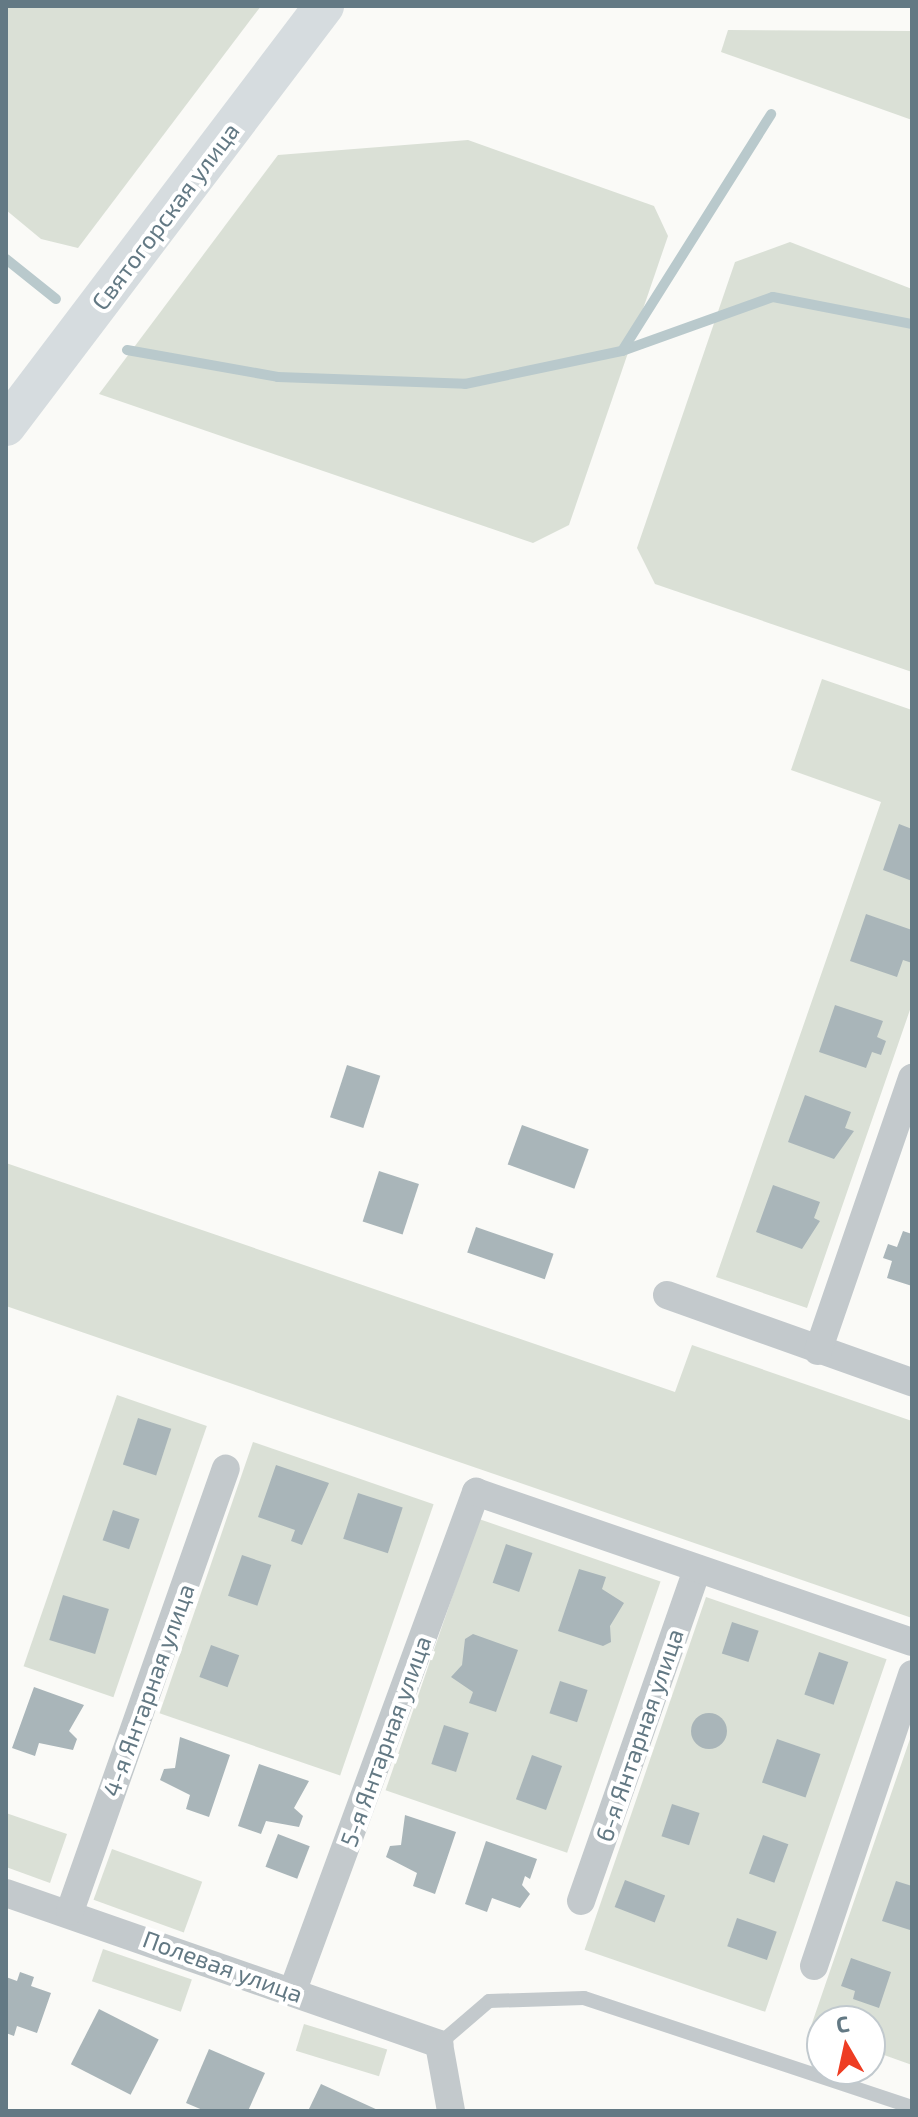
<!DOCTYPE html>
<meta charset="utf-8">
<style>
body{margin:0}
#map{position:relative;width:918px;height:2117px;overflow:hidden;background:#fafaf7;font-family:"Exo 2",sans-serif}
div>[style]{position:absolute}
.green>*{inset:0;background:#dae0d6;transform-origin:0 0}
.stream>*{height:10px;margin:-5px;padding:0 5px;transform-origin:5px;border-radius:5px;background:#b9c9cc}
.building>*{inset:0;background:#a9b5b9;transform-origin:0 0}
.round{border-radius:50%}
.lane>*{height:14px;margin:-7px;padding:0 7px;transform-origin:7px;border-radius:7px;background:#c3c9cc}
.street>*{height:28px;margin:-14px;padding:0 14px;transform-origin:14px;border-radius:14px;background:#c3c9cc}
.secondary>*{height:40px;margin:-20px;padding:0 20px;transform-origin:20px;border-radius:20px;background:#d6dcdf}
span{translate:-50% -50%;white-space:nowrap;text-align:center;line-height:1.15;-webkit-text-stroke:8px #fff;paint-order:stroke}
.street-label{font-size:24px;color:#637984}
.frame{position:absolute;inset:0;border:8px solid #637984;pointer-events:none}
.north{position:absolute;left:806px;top:2005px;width:80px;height:80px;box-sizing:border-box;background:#fff;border:2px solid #c1c9ce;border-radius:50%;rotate:351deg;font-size:22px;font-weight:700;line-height:32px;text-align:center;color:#637984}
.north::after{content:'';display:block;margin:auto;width:28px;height:36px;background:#ee3d23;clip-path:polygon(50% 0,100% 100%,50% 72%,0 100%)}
</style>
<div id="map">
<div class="green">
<div style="clip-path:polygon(6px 6px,261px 6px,78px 248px,41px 239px,6px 210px)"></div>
<div style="clip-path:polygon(728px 30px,912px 31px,912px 120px,721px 52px)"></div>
<div style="clip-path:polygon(468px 140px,654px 206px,668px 236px,569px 525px,533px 543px,99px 394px,278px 155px)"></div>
<div style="clip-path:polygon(790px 242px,912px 289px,912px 672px,655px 584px,637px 548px,735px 262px)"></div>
<div style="clip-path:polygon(822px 679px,912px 710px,912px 1004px,807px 1308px,716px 1277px,881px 802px,791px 770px)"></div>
<div style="clip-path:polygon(6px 1163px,675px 1392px,692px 1345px,912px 1421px,912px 1618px,6px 1306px)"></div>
<div style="left:117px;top:1395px;width:95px;height:287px;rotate:19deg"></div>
<div style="left:253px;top:1442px;width:191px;height:287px;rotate:19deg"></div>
<div style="left:479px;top:1519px;width:192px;height:287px;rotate:19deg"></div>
<div style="left:706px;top:1597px;width:191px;height:373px;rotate:19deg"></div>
<div style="clip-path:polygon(912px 1733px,912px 2065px,870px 2050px,870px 2021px,822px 2021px,822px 2033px,810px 2029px)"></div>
<div style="clip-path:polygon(6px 1813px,67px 1834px,50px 1883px,6px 1867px)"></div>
<div style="left:112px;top:1849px;width:96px;height:54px;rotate:20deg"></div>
<div style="left:103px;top:1949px;width:94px;height:34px;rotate:19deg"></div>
<div style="left:304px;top:2024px;width:87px;height:28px;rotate:17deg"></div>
</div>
<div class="stream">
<div style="left:6px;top:259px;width:64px;rotate:38.7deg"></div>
<div style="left:127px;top:350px;width:153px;rotate:10.1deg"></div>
<div style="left:278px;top:377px;width:187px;rotate:2.1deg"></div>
<div style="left:465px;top:384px;width:160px;rotate:-11.9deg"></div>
<div style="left:622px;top:351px;width:160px;rotate:-19.7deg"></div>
<div style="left:773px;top:297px;width:142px;rotate:11deg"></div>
<div style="left:622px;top:351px;width:280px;rotate:-57.8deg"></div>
</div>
<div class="building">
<div style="clip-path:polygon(899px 824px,912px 829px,912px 881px,883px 870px)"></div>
<div style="clip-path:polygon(866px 914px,912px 930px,912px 963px,903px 960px,897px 977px,850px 961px)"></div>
<div style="clip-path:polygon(835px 1005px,883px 1021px,877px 1037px,886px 1041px,881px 1055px,872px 1052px,866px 1068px,819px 1052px)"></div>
<div style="left:347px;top:1065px;width:35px;height:55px;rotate:18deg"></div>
<div style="clip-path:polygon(805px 1095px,851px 1112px,845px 1128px,854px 1131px,834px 1159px,788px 1142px)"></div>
<div style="left:522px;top:1125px;width:71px;height:42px;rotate:20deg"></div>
<div style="left:379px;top:1171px;width:42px;height:53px;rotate:18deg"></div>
<div style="clip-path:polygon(773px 1185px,820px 1202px,814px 1218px,820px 1221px,802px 1249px,756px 1232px)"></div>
<div style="left:476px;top:1227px;width:82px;height:27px;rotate:19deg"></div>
<div style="clip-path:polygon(903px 1231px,912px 1234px,912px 1286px,887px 1278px,892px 1261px,883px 1258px,888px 1244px,897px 1247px)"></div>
<div style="left:138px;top:1418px;width:35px;height:49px;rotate:18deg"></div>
<div style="clip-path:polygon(276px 1465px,329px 1483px,302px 1545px,291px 1541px,295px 1530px,258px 1517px)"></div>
<div style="left:358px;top:1493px;width:47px;height:48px;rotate:18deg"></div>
<div style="left:113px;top:1510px;width:28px;height:32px;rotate:19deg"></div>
<div style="left:506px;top:1544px;width:28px;height:41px;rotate:19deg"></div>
<div style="left:242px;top:1555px;width:31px;height:43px;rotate:19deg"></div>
<div style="clip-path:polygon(579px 1569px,606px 1577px,602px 1589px,624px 1603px,610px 1626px,611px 1642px,603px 1646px,558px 1631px)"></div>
<div style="left:63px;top:1595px;width:48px;height:47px;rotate:17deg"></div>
<div style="left:732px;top:1622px;width:28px;height:33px;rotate:18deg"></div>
<div style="clip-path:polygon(473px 1634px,518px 1650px,496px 1712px,469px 1703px,473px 1692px,451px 1677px,462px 1665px,465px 1639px)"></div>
<div style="left:211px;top:1645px;width:30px;height:34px;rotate:20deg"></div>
<div style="left:819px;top:1652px;width:31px;height:45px;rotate:19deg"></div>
<div style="left:560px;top:1681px;width:29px;height:34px;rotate:18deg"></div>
<div style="clip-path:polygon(34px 1687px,84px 1705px,69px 1731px,77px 1739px,73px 1750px,39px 1743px,35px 1756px,12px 1748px)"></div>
<div class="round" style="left:691px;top:1713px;width:36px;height:36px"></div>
<div style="left:444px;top:1725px;width:26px;height:41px;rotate:18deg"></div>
<div style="clip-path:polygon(180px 1737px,230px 1755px,209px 1817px,186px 1809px,190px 1795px,160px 1780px,164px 1769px,175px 1768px)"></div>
<div style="left:777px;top:1739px;width:46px;height:46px;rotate:19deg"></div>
<div style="left:532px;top:1755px;width:32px;height:47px;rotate:20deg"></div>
<div style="clip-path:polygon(259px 1764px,309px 1781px,294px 1808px,303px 1816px,299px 1827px,266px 1821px,261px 1834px,238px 1826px)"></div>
<div style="left:672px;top:1804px;width:29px;height:34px;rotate:18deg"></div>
<div style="clip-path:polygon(405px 1815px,456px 1832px,435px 1894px,413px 1886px,417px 1873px,386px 1857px,390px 1846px,401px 1845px)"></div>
<div style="left:278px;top:1834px;width:34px;height:35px;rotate:21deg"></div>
<div style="left:763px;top:1835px;width:27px;height:41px;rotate:20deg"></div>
<div style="clip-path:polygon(486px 1841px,537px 1859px,530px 1879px,525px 1876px,522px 1885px,530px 1894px,520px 1908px,492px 1898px,487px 1912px,465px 1904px)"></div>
<div style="left:625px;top:1880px;width:43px;height:29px;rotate:21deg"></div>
<div style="clip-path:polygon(896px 1881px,912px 1886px,910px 1930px,882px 1921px)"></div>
<div style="left:737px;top:1918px;width:42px;height:30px;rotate:19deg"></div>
<div style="clip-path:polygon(851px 1958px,891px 1972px,879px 2008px,853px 1999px,855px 1991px,841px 1986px)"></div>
<div style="clip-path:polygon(20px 1972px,34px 1977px,31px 1986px,51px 1993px,37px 2033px,17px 2026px,14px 2036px,6px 2033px,6px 1977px,17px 1981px)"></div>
<div style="left:99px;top:2009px;width:67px;height:62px;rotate:27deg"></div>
<div style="clip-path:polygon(209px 2049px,265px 2073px,248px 2111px,205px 2111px,186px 2103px)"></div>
<div style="clip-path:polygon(321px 2084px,380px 2111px,308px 2111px)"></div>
</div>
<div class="lane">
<div style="left:439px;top:2044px;width:66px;rotate:-40.7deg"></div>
<div style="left:489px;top:2001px;width:95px;rotate:-1.8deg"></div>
<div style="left:584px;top:1998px;width:346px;rotate:18.4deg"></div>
</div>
<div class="street">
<div style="left:667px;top:1295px;width:260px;rotate:19.6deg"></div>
<div style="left:818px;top:1351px;width:289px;rotate:-71deg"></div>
<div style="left:6px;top:1893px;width:459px;rotate:19.2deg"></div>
<div style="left:439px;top:2044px;width:68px;rotate:79.8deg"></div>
<div style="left:581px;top:1901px;width:352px;rotate:-70.7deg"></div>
<div style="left:70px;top:1911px;width:469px;rotate:-70.6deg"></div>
<div style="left:814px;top:1966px;width:308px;rotate:-71.4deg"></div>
<div style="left:293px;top:1990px;width:531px;rotate:-69.82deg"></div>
<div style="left:476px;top:1492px;width:461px;rotate:19deg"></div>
</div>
<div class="secondary">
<div style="left:6px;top:426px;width:527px;rotate:-52.87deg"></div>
</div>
<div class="street-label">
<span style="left:165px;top:216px;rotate:-53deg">Святогорская улица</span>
<span style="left:148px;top:1690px;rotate:-70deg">4-я Янтарная улица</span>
<span style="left:639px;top:1735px;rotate:-71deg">6-я Янтарная улица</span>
<span style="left:385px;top:1741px;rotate:-70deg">5-я Янтарная улица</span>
<span style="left:223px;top:1966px;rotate:20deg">Полевая улица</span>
</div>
<div class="frame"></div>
<div class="north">С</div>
</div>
